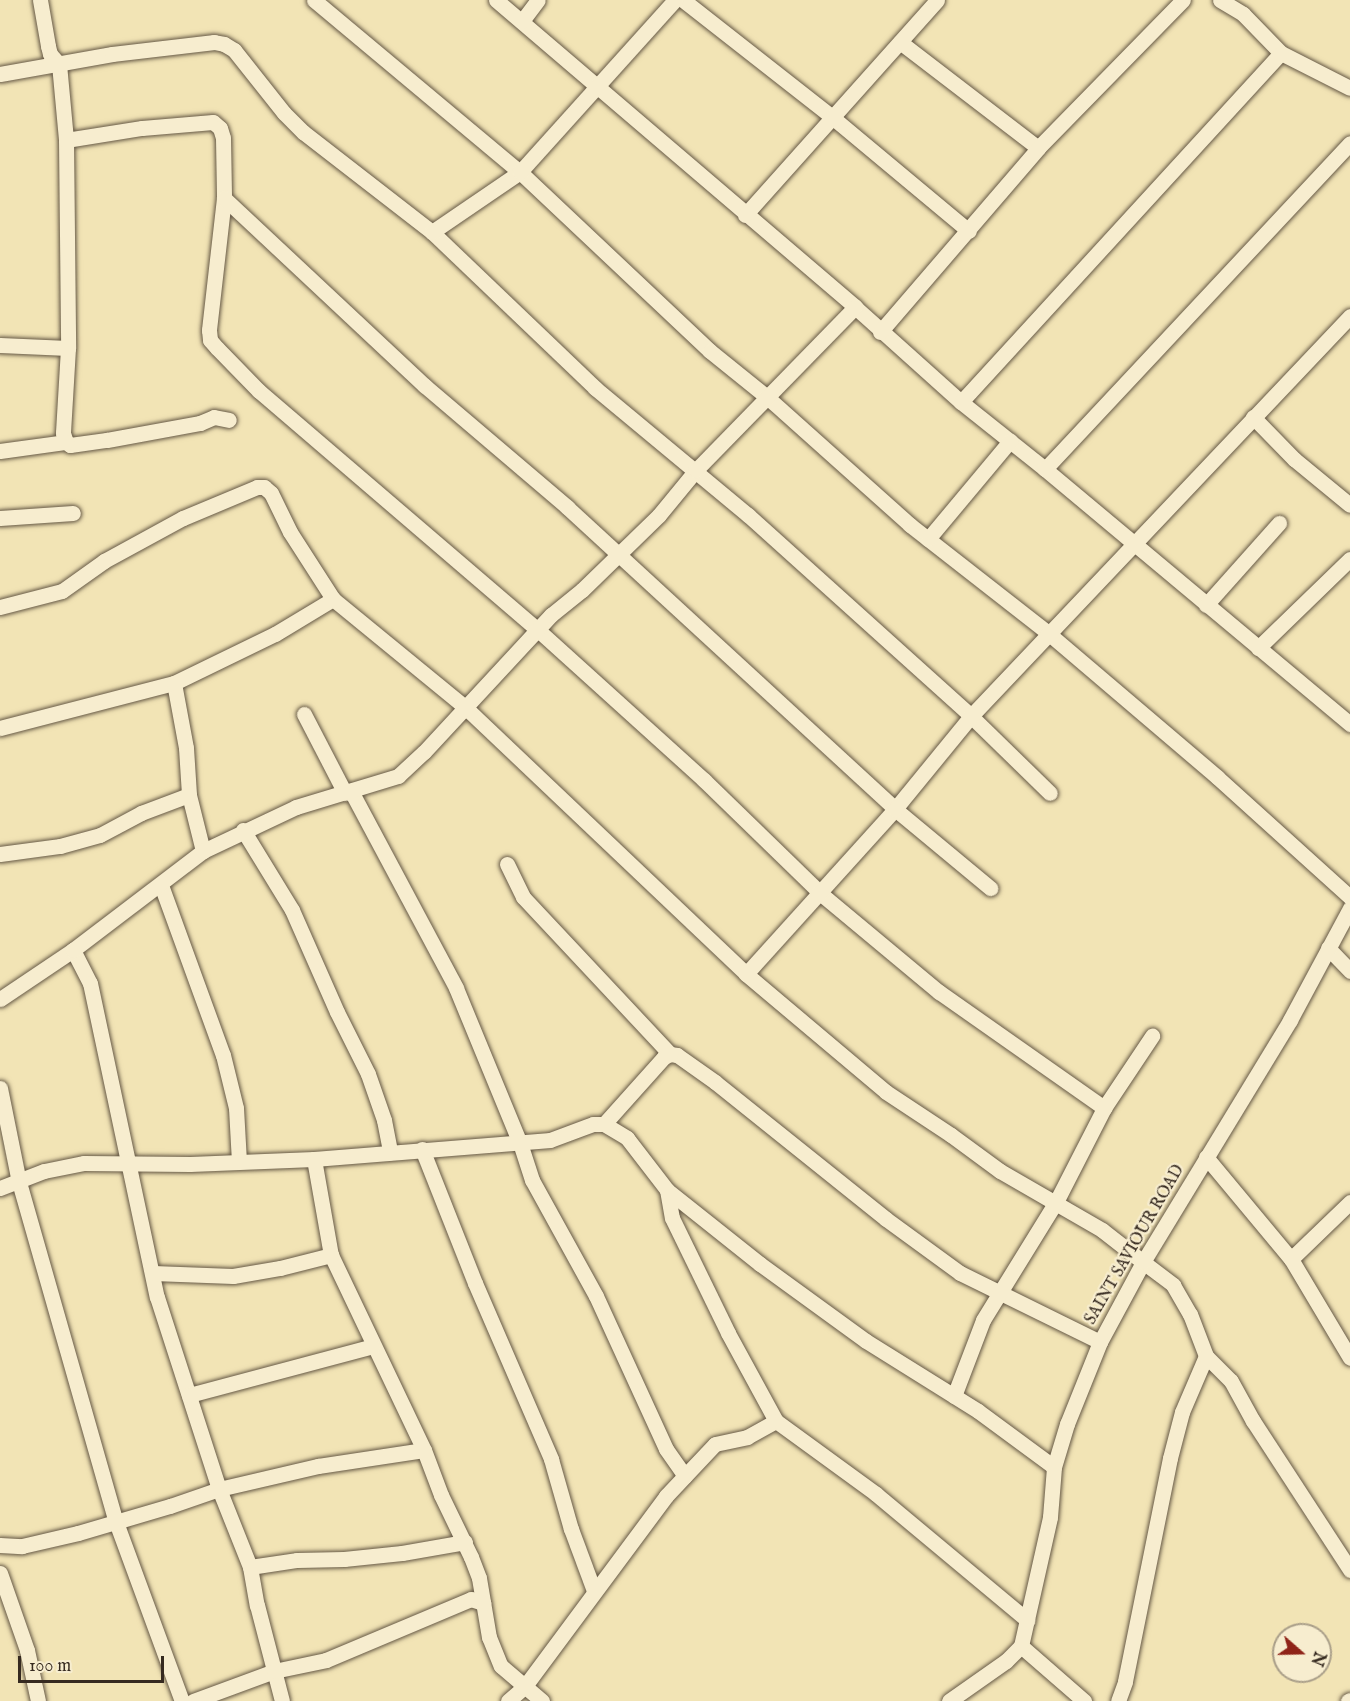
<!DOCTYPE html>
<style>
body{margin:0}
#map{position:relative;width:1350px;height:1701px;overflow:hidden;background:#f2e4b5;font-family:"IM FELL English",serif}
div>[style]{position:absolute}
.roads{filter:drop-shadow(0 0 2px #655845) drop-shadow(0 0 2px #655845)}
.minor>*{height:15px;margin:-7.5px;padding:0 7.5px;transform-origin:7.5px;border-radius:7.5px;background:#f7edcf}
span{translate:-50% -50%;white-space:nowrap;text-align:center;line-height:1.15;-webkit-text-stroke:4.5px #f7edcf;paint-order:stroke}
.street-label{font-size:16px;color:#362a20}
.north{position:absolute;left:1272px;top:1623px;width:60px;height:60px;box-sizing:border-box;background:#f7edcf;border:2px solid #aa9f89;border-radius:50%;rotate:110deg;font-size:16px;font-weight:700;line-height:24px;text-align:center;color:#362a20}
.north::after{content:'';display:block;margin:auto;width:21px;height:27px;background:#8f2418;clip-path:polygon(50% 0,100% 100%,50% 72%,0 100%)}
.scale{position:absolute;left:18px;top:1656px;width:146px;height:27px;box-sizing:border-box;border:3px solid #362a20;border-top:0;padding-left:8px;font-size:18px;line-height:21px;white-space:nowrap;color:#362a20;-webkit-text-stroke:4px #f7edcf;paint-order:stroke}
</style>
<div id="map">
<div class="roads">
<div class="minor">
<div style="left:40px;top:0;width:47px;rotate:80.1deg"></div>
<div style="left:48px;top:46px;width:8px;rotate:76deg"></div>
<div style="left:50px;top:54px;width:13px;rotate:48deg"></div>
<div style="left:59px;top:64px;width:76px;rotate:84.7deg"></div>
<div style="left:66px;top:140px;width:208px;rotate:89.4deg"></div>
<div style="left:68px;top:348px;width:85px;rotate:93.4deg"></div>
<div style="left:63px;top:433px;width:9px;rotate:72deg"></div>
<div style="left:66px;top:442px;width:5px;rotate:37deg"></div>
<div style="left:70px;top:445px;width:37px;rotate:-8deg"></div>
<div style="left:107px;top:440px;width:95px;rotate:-10.4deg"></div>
<div style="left:200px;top:423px;width:15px;rotate:-23deg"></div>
<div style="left:214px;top:417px;width:15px;rotate:11deg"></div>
<div style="left:314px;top:0;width:268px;rotate:39.9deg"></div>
<div style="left:520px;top:172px;width:261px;rotate:43.3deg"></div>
<div style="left:710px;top:351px;width:73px;rotate:38.9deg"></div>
<div style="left:767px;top:397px;width:192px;rotate:41.8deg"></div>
<div style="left:910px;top:525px;width:175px;rotate:38deg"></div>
<div style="left:1048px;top:633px;width:222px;rotate:40.4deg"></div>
<div style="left:1217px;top:777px;width:179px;rotate:42.1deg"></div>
<div style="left:496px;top:0;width:472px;rotate:40.5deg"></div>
<div style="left:855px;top:307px;width:142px;rotate:41.9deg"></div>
<div style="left:961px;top:402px;width:107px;rotate:38.6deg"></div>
<div style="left:1045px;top:469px;width:398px;rotate:39.9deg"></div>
<div style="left:683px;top:0;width:189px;rotate:38.1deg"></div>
<div style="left:832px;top:117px;width:178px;rotate:39.8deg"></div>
<div style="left:1220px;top:0;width:27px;rotate:31deg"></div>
<div style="left:1243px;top:14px;width:54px;rotate:45.7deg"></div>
<div style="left:1281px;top:53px;width:77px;rotate:26.9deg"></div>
<div style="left:522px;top:21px;width:26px;rotate:-53deg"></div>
<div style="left:900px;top:42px;width:174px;rotate:37.5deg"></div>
<div style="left:0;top:74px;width:114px;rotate:-10.1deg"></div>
<div style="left:112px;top:54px;width:103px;rotate:-6.7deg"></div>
<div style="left:214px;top:42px;width:10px;rotate:11deg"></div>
<div style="left:224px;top:44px;width:12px;rotate:31deg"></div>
<div style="left:234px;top:50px;width:80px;rotate:51.6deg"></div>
<div style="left:284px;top:113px;width:27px;rotate:45deg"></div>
<div style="left:303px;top:132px;width:163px;rotate:37.8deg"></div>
<div style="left:432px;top:232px;width:226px;rotate:43.7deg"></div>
<div style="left:595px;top:388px;width:199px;rotate:39.7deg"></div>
<div style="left:748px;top:515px;width:300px;rotate:42deg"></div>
<div style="left:971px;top:716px;width:110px;rotate:44.3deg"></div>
<div style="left:66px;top:140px;width:77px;rotate:-9deg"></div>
<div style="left:142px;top:128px;width:71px;rotate:-4.8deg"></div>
<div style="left:213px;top:122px;width:9px;rotate:41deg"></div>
<div style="left:220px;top:128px;width:10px;rotate:73deg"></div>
<div style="left:223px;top:138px;width:60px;rotate:89deg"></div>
<div style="left:224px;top:198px;width:133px;rotate:96.5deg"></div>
<div style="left:209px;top:330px;width:10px;rotate:84deg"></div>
<div style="left:210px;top:340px;width:11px;rotate:49deg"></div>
<div style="left:217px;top:348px;width:60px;rotate:45.7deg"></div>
<div style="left:259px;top:391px;width:367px;rotate:40.6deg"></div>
<div style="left:538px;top:630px;width:224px;rotate:42.1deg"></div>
<div style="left:704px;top:780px;width:162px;rotate:44.2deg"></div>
<div style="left:820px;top:893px;width:155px;rotate:39.8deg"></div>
<div style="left:939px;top:992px;width:202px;rotate:35.1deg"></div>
<div style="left:224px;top:198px;width:275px;rotate:43.1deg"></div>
<div style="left:425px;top:386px;width:187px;rotate:40.4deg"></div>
<div style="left:567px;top:507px;width:446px;rotate:42.6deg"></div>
<div style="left:895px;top:809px;width:124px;rotate:39.7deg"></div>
<div style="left:745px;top:215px;width:288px;rotate:-48.2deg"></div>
<div style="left:432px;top:232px;width:107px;rotate:-34.3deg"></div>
<div style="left:520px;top:172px;width:232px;rotate:-48deg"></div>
<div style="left:880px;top:332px;width:243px;rotate:-49.3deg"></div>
<div style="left:1038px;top:148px;width:207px;rotate:-45.6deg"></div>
<div style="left:0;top:345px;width:68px;rotate:2.5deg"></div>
<div style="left:961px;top:402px;width:473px;rotate:-47.5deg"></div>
<div style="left:1253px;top:417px;width:59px;rotate:45.7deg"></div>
<div style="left:1294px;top:459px;width:72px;rotate:39.4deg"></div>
<div style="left:0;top:451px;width:67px;rotate:-7.8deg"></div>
<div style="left:1045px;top:469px;width:446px;rotate:-46.9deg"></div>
<div style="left:0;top:518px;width:73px;rotate:-3.9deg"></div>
<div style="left:928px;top:539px;width:128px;rotate:-50.1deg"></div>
<div style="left:1206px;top:605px;width:110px;rotate:-48.3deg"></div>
<div style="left:0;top:607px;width:64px;rotate:-14.5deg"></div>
<div style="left:62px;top:591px;width:52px;rotate:-35.5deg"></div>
<div style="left:104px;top:561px;width:90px;rotate:-28.6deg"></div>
<div style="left:183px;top:518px;width:80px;rotate:-22.7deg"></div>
<div style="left:257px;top:487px;width:7px"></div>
<div style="left:264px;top:487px;width:9px;rotate:41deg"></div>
<div style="left:271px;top:493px;width:43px;rotate:64deg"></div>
<div style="left:290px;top:532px;width:80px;rotate:57.3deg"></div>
<div style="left:333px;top:599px;width:172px;rotate:39.3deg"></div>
<div style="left:466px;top:708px;width:386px;rotate:43.5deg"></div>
<div style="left:746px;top:974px;width:222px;rotate:-47.9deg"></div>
<div style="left:895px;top:809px;width:120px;rotate:-50.7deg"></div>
<div style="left:971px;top:716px;width:551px;rotate:-46.54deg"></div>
<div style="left:1258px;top:648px;width:128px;rotate:-44.1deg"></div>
<div style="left:174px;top:683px;width:66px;rotate:79.5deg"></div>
<div style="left:186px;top:748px;width:47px;rotate:86.3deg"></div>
<div style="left:189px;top:795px;width:58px;rotate:76deg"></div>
<div style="left:304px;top:714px;width:89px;rotate:62.6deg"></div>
<div style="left:0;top:728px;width:180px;rotate:-14.5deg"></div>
<div style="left:174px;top:683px;width:112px;rotate:-25.9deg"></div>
<div style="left:275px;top:634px;width:68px;rotate:-31.1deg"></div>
<div style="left:351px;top:791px;width:223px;rotate:61.9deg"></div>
<div style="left:456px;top:988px;width:168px;rotate:67.6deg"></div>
<div style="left:520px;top:1143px;width:39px;rotate:72deg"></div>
<div style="left:532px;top:1180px;width:132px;rotate:61.1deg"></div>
<div style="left:596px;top:1296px;width:168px;rotate:65.4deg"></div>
<div style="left:666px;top:1449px;width:33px;rotate:55deg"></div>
<div style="left:243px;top:830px;width:94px;rotate:58.5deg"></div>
<div style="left:292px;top:910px;width:111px;rotate:66.2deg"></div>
<div style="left:337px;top:1012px;width:69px;rotate:63.4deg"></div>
<div style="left:368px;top:1074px;width:49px;rotate:70.8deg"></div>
<div style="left:384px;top:1120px;width:33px;rotate:79deg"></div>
<div style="left:0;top:854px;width:61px;rotate:-7.6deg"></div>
<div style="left:60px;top:846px;width:41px;rotate:-15.4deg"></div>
<div style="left:100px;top:835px;width:47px;rotate:-28.2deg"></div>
<div style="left:141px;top:813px;width:51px;rotate:-20.6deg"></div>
<div style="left:507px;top:864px;width:37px;rotate:64deg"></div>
<div style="left:523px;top:897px;width:215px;rotate:46.9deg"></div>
<div style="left:670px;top:1054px;width:7px;rotate:8deg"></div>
<div style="left:677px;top:1055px;width:47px;rotate:35.4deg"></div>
<div style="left:715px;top:1082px;width:219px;rotate:38.7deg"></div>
<div style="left:886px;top:1219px;width:92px;rotate:36.1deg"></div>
<div style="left:960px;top:1273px;width:156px;rotate:26.2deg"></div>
<div style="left:161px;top:885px;width:181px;rotate:70deg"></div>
<div style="left:223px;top:1055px;width:55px;rotate:76.2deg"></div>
<div style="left:236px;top:1108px;width:53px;rotate:86.8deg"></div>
<div style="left:1328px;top:948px;width:32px;rotate:46deg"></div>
<div style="left:73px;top:950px;width:37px;rotate:63deg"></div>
<div style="left:90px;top:983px;width:321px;rotate:78deg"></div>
<div style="left:157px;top:1297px;width:202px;rotate:72.1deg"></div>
<div style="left:219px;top:1489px;width:84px;rotate:68.3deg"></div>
<div style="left:250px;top:1567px;width:39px;rotate:80deg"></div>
<div style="left:257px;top:1605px;width:99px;rotate:75.4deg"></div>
<div style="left:746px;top:974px;width:183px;rotate:40.1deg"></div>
<div style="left:886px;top:1092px;width:78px;rotate:33.5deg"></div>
<div style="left:951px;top:1135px;width:61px;rotate:36.3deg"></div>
<div style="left:1000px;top:1171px;width:118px;rotate:30deg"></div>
<div style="left:1102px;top:1230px;width:52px;rotate:38deg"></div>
<div style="left:1143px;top:1262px;width:38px;rotate:37deg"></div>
<div style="left:1173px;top:1285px;width:34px;rotate:60deg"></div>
<div style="left:1190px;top:1314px;width:45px;rotate:69.1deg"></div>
<div style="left:1206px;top:1356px;width:61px;rotate:113.2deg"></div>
<div style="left:1182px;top:1412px;width:48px;rotate:104.6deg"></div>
<div style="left:1170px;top:1458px;width:228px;rotate:101.4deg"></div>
<div style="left:1125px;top:1682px;width:20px;rotate:110deg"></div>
<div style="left:0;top:999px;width:88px;rotate:-33.9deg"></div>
<div style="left:73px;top:950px;width:163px;rotate:-37.3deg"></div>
<div style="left:203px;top:851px;width:103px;rotate:-25.3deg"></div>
<div style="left:296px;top:807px;width:107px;rotate:-16.9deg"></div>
<div style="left:398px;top:776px;width:35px;rotate:-43deg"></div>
<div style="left:424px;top:752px;width:187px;rotate:-47.2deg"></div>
<div style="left:551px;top:615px;width:40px;rotate:-39deg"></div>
<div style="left:582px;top:590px;width:107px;rotate:-44.2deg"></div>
<div style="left:659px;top:515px;width:58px;rotate:-50.6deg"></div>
<div style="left:696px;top:470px;width:228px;rotate:-45.7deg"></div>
<div style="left:0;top:1088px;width:96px;rotate:78.6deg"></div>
<div style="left:19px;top:1182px;width:354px;rotate:74.1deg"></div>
<div style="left:116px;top:1522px;width:191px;rotate:69.8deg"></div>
<div style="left:604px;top:1124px;width:90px;rotate:-48.2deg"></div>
<div style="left:664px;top:1057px;width:7px;rotate:-27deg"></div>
<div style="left:422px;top:1149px;width:144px;rotate:68.4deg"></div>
<div style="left:475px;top:1283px;width:192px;rotate:66.6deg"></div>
<div style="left:551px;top:1459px;width:73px;rotate:74.1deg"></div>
<div style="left:571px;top:1529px;width:66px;rotate:69.6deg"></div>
<div style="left:1206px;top:1157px;width:133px;rotate:50.2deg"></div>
<div style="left:1291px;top:1259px;width:115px;rotate:59.2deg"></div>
<div style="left:314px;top:1159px;width:97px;rotate:80deg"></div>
<div style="left:331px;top:1255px;width:216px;rotate:64.5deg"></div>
<div style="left:424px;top:1450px;width:48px;rotate:69.3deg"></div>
<div style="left:441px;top:1495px;width:69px;rotate:64.2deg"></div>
<div style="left:471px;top:1557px;width:22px;rotate:69deg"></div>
<div style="left:479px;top:1578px;width:60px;rotate:80.4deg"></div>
<div style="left:489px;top:1637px;width:31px;rotate:68deg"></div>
<div style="left:501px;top:1666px;width:54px;rotate:40.5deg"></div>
<div style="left:0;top:1188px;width:47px;rotate:-21.1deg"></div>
<div style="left:44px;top:1171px;width:41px;rotate:-11.3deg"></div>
<div style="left:84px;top:1163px;width:106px;rotate:0.5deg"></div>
<div style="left:190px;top:1164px;width:124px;rotate:-2.3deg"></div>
<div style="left:314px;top:1159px;width:237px;rotate:-4.6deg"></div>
<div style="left:550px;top:1140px;width:46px;rotate:-20.4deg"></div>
<div style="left:593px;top:1124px;width:11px"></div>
<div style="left:604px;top:1124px;width:27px;rotate:31deg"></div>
<div style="left:627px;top:1138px;width:66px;rotate:52.4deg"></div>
<div style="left:667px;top:1190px;width:119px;rotate:38.5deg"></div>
<div style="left:760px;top:1264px;width:131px;rotate:36deg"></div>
<div style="left:866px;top:1341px;width:132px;rotate:32deg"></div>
<div style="left:978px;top:1411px;width:94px;rotate:36.4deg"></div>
<div style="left:667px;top:1190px;width:28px;rotate:80deg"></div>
<div style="left:672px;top:1218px;width:128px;rotate:64deg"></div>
<div style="left:728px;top:1333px;width:100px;rotate:61.4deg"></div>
<div style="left:776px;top:1421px;width:124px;rotate:36.1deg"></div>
<div style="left:876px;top:1494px;width:197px;rotate:39.8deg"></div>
<div style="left:1291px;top:1259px;width:82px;rotate:-44deg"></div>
<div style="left:153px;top:1273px;width:80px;rotate:2.1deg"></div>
<div style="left:233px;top:1276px;width:48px;rotate:-9.7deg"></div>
<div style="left:280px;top:1268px;width:53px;rotate:-14.3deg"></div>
<div style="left:1206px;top:1356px;width:35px;rotate:45deg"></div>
<div style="left:1231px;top:1381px;width:46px;rotate:61.2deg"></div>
<div style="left:1253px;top:1421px;width:178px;rotate:56.9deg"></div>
<div style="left:189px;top:1395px;width:190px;rotate:-14.9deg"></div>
<div style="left:954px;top:1396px;width:81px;rotate:-69.1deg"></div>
<div style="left:983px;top:1320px;width:139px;rotate:-58.3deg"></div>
<div style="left:1056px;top:1202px;width:106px;rotate:-62.9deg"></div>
<div style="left:1104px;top:1108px;width:87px;rotate:-56.3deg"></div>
<div style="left:0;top:1545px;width:22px;rotate:3deg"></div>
<div style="left:22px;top:1546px;width:57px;rotate:-13.1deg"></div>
<div style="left:78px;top:1533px;width:96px;rotate:-16.4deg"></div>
<div style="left:170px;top:1506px;width:52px;rotate:-19.1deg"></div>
<div style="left:219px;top:1489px;width:102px;rotate:-13.1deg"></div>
<div style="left:318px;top:1466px;width:107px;rotate:-8.6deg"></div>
<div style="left:250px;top:1567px;width:48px;rotate:-8.5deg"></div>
<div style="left:297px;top:1560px;width:47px;rotate:-1.2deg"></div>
<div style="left:344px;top:1559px;width:58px;rotate:-5.9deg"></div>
<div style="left:402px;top:1553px;width:64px;rotate:-9.9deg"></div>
<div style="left:0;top:1573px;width:82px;rotate:70.7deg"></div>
<div style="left:27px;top:1650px;width:52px;rotate:77.8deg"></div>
<div style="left:1021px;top:1646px;width:84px;rotate:41.1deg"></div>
<div style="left:193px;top:1701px;width:86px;rotate:-20.3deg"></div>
<div style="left:274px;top:1671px;width:53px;rotate:-11.9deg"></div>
<div style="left:326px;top:1660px;width:157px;rotate:-22.8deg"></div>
<div style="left:471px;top:1599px;width:13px;rotate:18deg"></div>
<div style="left:508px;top:1701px;width:23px;rotate:-41deg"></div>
<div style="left:525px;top:1686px;width:237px;rotate:-53.4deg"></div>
<div style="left:666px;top:1496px;width:71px;rotate:-46.7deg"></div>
<div style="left:715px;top:1444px;width:33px;rotate:-12deg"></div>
<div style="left:747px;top:1437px;width:33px;rotate:-29deg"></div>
<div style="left:949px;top:1701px;width:70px;rotate:-35.1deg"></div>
<div style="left:1006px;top:1661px;width:21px;rotate:-45deg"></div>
<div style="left:1021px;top:1646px;width:132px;rotate:-77.3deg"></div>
<div style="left:1050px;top:1517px;width:50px;rotate:-85.4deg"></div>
<div style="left:1054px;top:1467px;width:45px;rotate:-73.2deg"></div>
<div style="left:1067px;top:1424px;width:88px;rotate:-68.1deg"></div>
<div style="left:1100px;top:1342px;width:91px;rotate:-61.7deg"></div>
<div style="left:1143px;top:1262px;width:283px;rotate:-58.7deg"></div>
<div style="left:1290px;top:1020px;width:127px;rotate:-61.8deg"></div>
<div style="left:1348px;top:1701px;width:2px;rotate:-27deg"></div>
</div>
</div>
<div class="street-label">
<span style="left:1135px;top:1245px;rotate:-60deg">SAINT SAVIOUR ROAD</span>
</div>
<div class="north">N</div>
<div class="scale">100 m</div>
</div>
